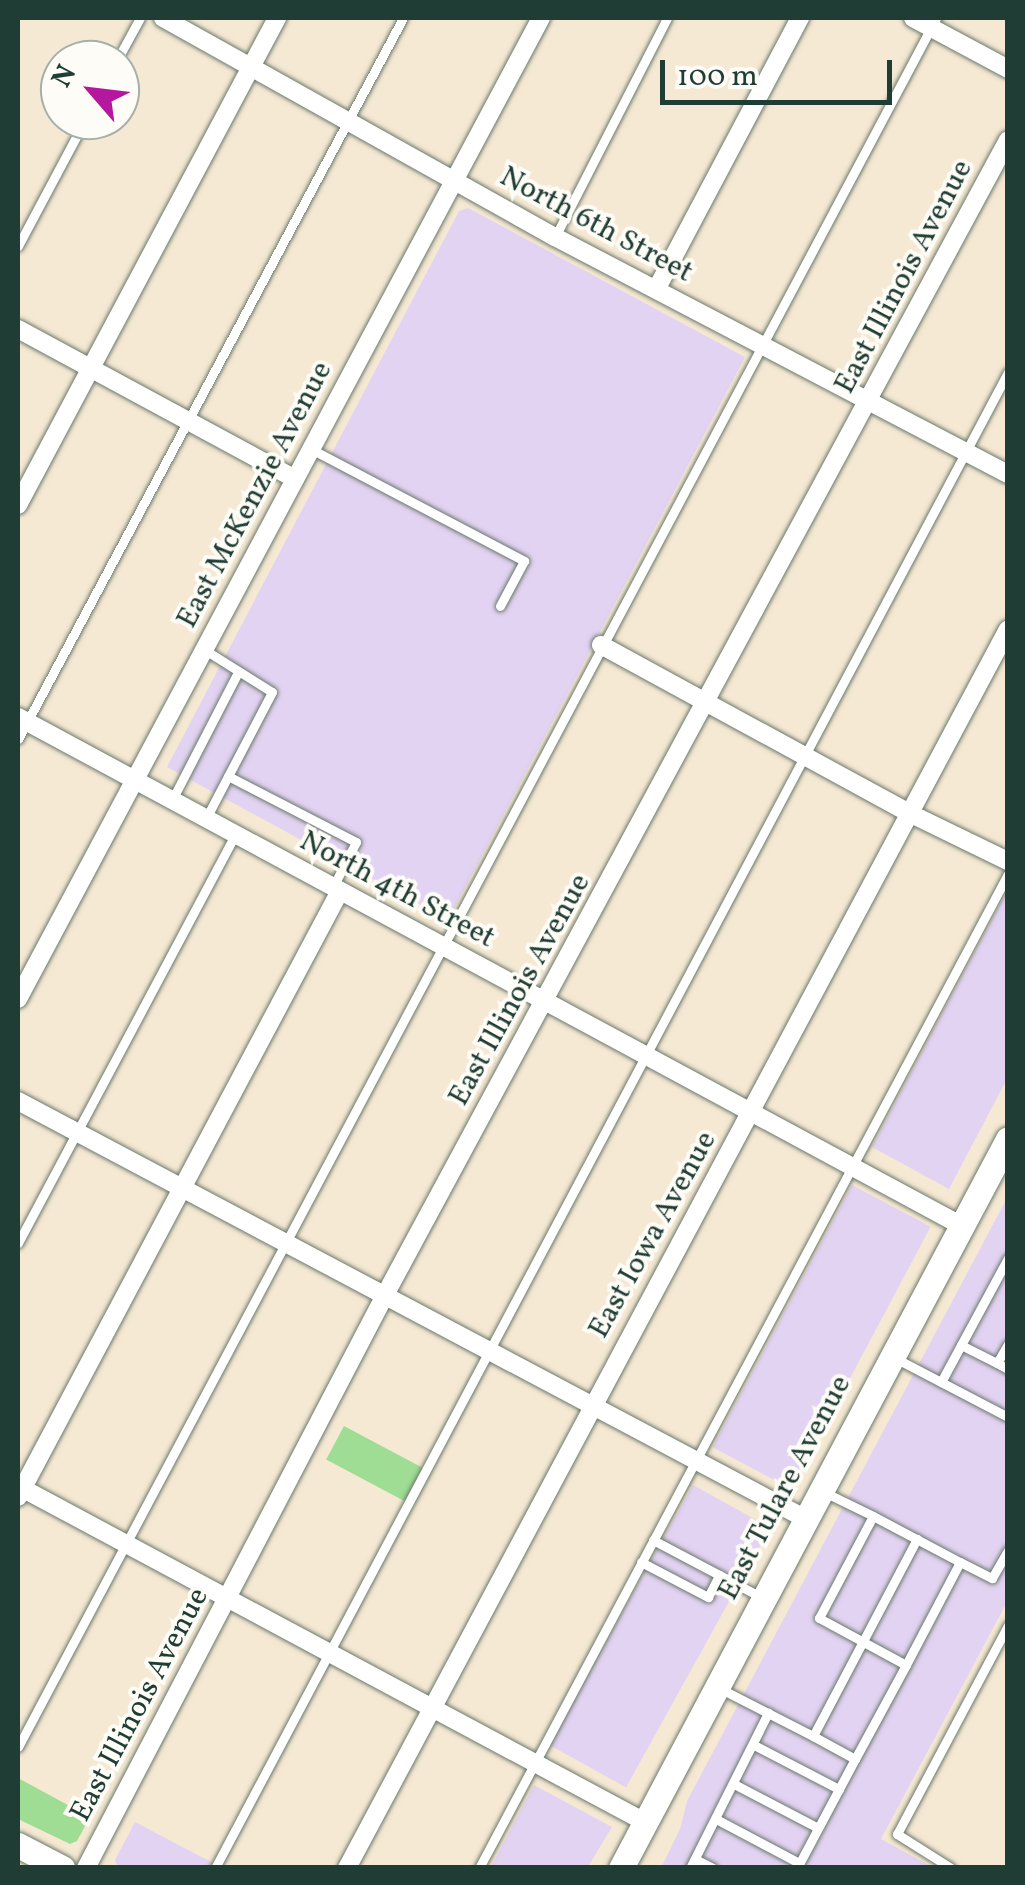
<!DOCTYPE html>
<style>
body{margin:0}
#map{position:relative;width:1025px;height:1885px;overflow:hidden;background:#f6e9d3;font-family:Vollkorn,serif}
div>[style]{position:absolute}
.built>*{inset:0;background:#e3d3f3;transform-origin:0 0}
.green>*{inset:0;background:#9edd93;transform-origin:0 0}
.roads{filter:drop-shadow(0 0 2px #6a796c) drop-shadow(0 0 2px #6a796c)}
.lane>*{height:9px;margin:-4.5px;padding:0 4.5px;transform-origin:4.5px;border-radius:4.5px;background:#fff}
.street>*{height:18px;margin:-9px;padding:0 9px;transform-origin:9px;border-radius:9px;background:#fff}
.secondary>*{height:25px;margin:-12.5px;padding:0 12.5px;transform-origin:12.5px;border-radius:12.5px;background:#fff}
span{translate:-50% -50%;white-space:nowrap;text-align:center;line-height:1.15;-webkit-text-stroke:8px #fdfcf7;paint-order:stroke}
.street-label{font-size:30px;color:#1f3d34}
.frame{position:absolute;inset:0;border:20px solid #1f3d34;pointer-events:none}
.north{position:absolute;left:40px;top:40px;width:100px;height:100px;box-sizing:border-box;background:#fdfcf7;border:2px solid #a4b0a9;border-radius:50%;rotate:298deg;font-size:28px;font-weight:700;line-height:40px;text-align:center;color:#1f3d34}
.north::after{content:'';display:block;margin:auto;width:35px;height:45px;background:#b5179e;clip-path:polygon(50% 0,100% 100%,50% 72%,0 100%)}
.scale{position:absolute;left:660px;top:60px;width:232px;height:45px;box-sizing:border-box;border:5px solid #1f3d34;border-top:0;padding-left:12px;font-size:30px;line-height:35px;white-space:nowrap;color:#1f3d34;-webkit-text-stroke:8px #fdfcf7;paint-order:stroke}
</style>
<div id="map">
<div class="built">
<div style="clip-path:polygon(468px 208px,745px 357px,448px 920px,167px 767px,459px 211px)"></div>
<div style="clip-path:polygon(1007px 891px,1007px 1079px,949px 1189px,872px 1147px)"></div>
<div style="left:852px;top:1185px;width:89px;height:297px;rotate:28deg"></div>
<div style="clip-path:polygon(1007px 1198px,1007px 1602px,881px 1839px,932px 1867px,661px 1868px,680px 1829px,687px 1801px)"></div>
<div style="left:693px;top:1485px;width:88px;height:297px;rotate:29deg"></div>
<div style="clip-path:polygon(534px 1785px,612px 1827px,588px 1867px,491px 1867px)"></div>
<div style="clip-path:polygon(135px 1822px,213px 1863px,211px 1868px,118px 1868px,115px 1860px)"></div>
</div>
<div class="green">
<div style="left:344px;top:1426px;width:89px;height:38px;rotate:28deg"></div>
<div style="clip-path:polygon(18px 1778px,90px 1817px,77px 1841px,70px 1844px,18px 1819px)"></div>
</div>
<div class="roads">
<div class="lane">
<div style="left:117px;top:60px;width:48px;rotate:-61.3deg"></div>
<div style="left:555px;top:237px;width:246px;rotate:-62.9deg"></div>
<div style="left:18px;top:246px;width:143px;rotate:-62deg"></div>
<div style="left:311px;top:449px;width:241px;rotate:27.7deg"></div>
<div style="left:524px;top:561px;width:51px;rotate:118.1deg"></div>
<div style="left:205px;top:650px;width:79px;rotate:32.1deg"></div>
<div style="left:272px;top:692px;width:142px;rotate:117.6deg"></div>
<div style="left:18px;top:739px;width:817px;rotate:-61.9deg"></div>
<div style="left:228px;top:776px;width:144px;rotate:27.3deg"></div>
<div style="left:356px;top:842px;width:51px;rotate:117.1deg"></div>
<div style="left:172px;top:800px;width:142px;rotate:-62.7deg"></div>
<div style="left:18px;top:1243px;width:462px;rotate:-62deg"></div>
<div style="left:1008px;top:1344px;width:22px;rotate:120deg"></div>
<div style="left:997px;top:1363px;width:13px;rotate:29deg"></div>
<div style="left:961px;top:1345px;width:40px;rotate:26.6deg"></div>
<div style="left:895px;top:1358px;width:127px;rotate:27.6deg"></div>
<div style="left:941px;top:1382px;width:141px;rotate:-61.6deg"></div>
<div style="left:822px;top:1491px;width:57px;rotate:26.1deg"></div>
<div style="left:873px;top:1516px;width:98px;rotate:27.9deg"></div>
<div style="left:960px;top:1562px;width:116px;rotate:117.7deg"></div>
<div style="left:906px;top:1665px;width:99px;rotate:-151.6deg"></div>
<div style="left:819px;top:1618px;width:115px;rotate:-62.1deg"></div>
<div style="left:653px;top:1540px;width:122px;rotate:27.8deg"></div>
<div style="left:641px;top:1562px;width:76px;rotate:27.6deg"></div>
<div style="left:708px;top:1597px;width:25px;rotate:-63deg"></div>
<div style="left:960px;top:1562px;width:36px;rotate:27deg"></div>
<div style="left:992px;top:1578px;width:32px;rotate:-60deg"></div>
<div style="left:719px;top:1688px;width:106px;rotate:27.1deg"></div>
<div style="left:754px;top:1745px;width:96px;rotate:27.4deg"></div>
<div style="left:18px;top:1747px;width:1958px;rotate:-62.03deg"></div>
<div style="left:855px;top:1759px;width:107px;rotate:-61.5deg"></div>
<div style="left:734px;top:1784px;width:95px;rotate:27.6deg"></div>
<div style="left:716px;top:1819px;width:94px;rotate:27.9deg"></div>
<div style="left:695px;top:1859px;width:20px;rotate:27deg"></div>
<div style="left:215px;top:1868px;width:1693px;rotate:-62.07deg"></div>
<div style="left:479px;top:1868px;width:1126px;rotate:-61.98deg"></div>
<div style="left:690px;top:1868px;width:174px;rotate:-63.3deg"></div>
<div style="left:797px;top:1868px;width:123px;rotate:-62deg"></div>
<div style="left:855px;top:1759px;width:48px;rotate:-151.3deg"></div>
<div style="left:813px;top:1736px;width:223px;rotate:-62.2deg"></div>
<div style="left:951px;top:1868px;width:64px;rotate:-147.8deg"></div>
<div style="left:897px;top:1834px;width:237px;rotate:-62deg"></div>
</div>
<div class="street">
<div style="left:163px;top:18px;width:449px;rotate:29.2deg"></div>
<div style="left:555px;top:237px;width:511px;rotate:27.62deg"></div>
<div style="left:913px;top:18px;width:108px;rotate:28.2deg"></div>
<div style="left:657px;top:288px;width:306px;rotate:-62.1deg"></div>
<div style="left:18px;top:329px;width:315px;rotate:28.4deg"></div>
<div style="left:18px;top:505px;width:552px;rotate:-61.99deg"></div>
<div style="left:601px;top:645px;width:351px;rotate:28.6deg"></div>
<div style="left:909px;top:813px;width:110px;rotate:25.9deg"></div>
<div style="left:18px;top:717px;width:1072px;rotate:28.33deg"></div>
<div style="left:18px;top:999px;width:1112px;rotate:-61.94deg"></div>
<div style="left:18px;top:1101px;width:892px;rotate:27.94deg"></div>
<div style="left:18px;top:1486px;width:711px;rotate:28.19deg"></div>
<div style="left:18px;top:1497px;width:686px;rotate:-62.02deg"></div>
<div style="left:86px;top:1868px;width:646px;rotate:-62.44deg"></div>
<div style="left:385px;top:1295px;width:1312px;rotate:-61.66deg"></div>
<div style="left:347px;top:1868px;width:1404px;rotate:-61.92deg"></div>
</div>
<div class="secondary">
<div style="left:18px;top:1845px;width:50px;rotate:27.6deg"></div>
<div style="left:621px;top:1868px;width:825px;rotate:-62.04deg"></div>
</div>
</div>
<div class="street-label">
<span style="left:596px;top:225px;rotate:28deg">North 6th Street</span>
<span style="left:904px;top:277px;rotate:-62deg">East Illinois Avenue</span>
<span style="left:255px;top:495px;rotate:-62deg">East McKenzie Avenue</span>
<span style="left:397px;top:890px;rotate:28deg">North 4th Street</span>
<span style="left:520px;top:990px;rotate:-61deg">East Illinois Avenue</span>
<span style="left:653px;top:1235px;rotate:-61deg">East Iowa Avenue</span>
<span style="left:785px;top:1488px;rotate:-62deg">East Tulare Avenue</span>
<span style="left:140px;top:1705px;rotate:-62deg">East Illinois Avenue</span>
</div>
<div class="frame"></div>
<div class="north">N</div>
<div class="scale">100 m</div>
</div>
